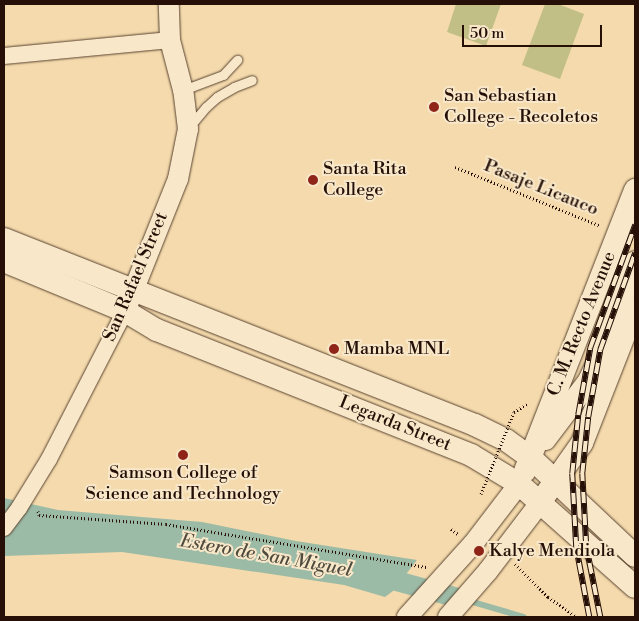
<!DOCTYPE html>
<style>
body{margin:0}
#map{position:relative;width:639px;height:621px;overflow:hidden;background:#f4daac;font-family:"Libre Bodoni",serif}
div>[style]{position:absolute}
.green>*{inset:0;background:#c1be86}
.water>*{inset:0;background:#9cbba6}
.stream>*{height:5.5px;margin:-2.75px;padding:0 2.75px;transform-origin:2.75px;border-radius:2.75px;background:#9cbba6}
.canal>*{height:20px;margin:-10px;padding:0 10px;transform-origin:10px;border-radius:10px;background:#9cbba6}
.path>*{height:3px;margin-top:-1.5px;transform-origin:0;background:repeating-linear-gradient(90deg,#250f07 0 1px,transparent 0 3.5px)}
.roads{filter:drop-shadow(0 0 1px #594230) drop-shadow(0 0 1px #594230)}
.service>*{height:9px;margin:-4.5px;padding:0 4.5px;transform-origin:4.5px;border-radius:4.5px;background:#f8e7c9}
.minor>*{height:16px;margin:-8px;padding:0 8px;transform-origin:8px;border-radius:8px;background:#f8e7c9}
.tertiary>*{height:20px;margin:-10px;padding:0 10px;transform-origin:10px;border-radius:10px;background:#f8e7c9}
.secondary>*{height:22px;margin:-11px;padding:0 11px;transform-origin:11px;border-radius:11px;background:#f8e7c9}
.rail>*{height:5.5px;margin-top:-2.75px;transform-origin:0;background:repeating-linear-gradient(90deg,#f8e7c9 0 11px,#250f07 0 22px);box-sizing:border-box;border-block:1px solid #250f07}
.path-bridge>*{height:3px;margin-top:-1.5px;transform-origin:0;background:repeating-linear-gradient(90deg,#250f07 0 1px,transparent 0 3.5px)}
.dots>*{width:14px;height:14px;translate:-50% -50%;box-sizing:border-box;border:2px solid #f8e7c9;border-radius:50%}
span{translate:-50% -50%;white-space:nowrap;text-align:center;line-height:1.15;-webkit-text-stroke:4px #f8e7c9;paint-order:stroke}
.poi-label{font-size:18px;color:#250f07}
.left{translate:0 -50%;text-align:left}
.street-label{font-size:18px;color:#250f07}
.water-label{font-size:19px;color:#4f4b3f;font-style:italic}
.frame{position:absolute;inset:0;border:5px solid #250f07;pointer-events:none}
.scale{position:absolute;left:462px;top:25px;width:140px;height:22px;box-sizing:border-box;border:2px solid #250f07;border-top:0;padding-left:6px;font-size:15px;line-height:18px;white-space:nowrap;color:#250f07;-webkit-text-stroke:4px #f8e7c9;paint-order:stroke}
</style>
<div id="map">
<div class="green">
<div style="clip-path:polygon(456px 4px,501px 4px,486px 46px,447px 32px)"></div>
<div style="clip-path:polygon(545px 4px,558px 4px,584px 14px,560px 79px,522px 65px)"></div>
</div>
<div class="water">
<div style="clip-path:polygon(4px 498px,58px 510px,202px 522px,296px 541px,417px 560px,393px 591px,385px 597px,344px 585px,122px 552px,4px 556px)"></div>
</div>
<div class="stream">
<div style="left:469px;top:601px;width:57px;rotate:16.2deg"></div>
</div>
<div class="canal">
<div style="left:375px;top:575px;width:83px;rotate:15.4deg"></div>
</div>
<div class="path">
<div style="left:455px;top:167px;width:157px;rotate:22deg"></div>
<div style="left:514px;top:412px;width:17px;rotate:-31deg"></div>
<div style="left:38px;top:511px;width:4px;rotate:76deg"></div>
<div style="left:39px;top:515px;width:127px;rotate:4.1deg"></div>
<div style="left:166px;top:524px;width:265px;rotate:9.4deg"></div>
<div style="left:451px;top:529px;width:9px;rotate:36deg"></div>
<div style="left:515px;top:564px;width:47px;rotate:45deg"></div>
<div style="left:548px;top:597px;width:35px;rotate:35deg"></div>
</div>
<div class="roads">
<div class="service">
<div style="left:183px;top:90px;width:43px;rotate:-20.6deg"></div>
<div style="left:223px;top:75px;width:21px;rotate:-47deg"></div>
<div style="left:189px;top:127px;width:26px;rotate:-50deg"></div>
<div style="left:206px;top:107px;width:15px;rotate:-42deg"></div>
<div style="left:217px;top:97px;width:20px;rotate:-30deg"></div>
<div style="left:234px;top:87px;width:19px;rotate:-21deg"></div>
</div>
<div class="minor">
<div style="left:4px;top:56px;width:167px;rotate:-5.5deg"></div>
<div style="left:4px;top:528px;width:25px;rotate:-53deg"></div>
<div style="left:19px;top:508px;width:57px;rotate:-58.5deg"></div>
<div style="left:49px;top:459px;width:166px;rotate:-62.8deg"></div>
</div>
<div class="tertiary">
<div style="left:128px;top:304px;width:135px;rotate:-68.2deg"></div>
<div style="left:178px;top:179px;width:51px;rotate:-78.7deg"></div>
<div style="left:188px;top:129px;width:39px;rotate:-97deg"></div>
<div style="left:183px;top:90px;width:52px;rotate:-104.6deg"></div>
<div style="left:170px;top:40px;width:36px;rotate:-92deg"></div>
<div style="left:407px;top:617px;width:98px;rotate:-47.9deg"></div>
<div style="left:473px;top:544px;width:76px;rotate:-52.5deg"></div>
<div style="left:448px;top:617px;width:61px;rotate:-49deg"></div>
<div style="left:488px;top:571px;width:86px;rotate:-52.6deg"></div>
</div>
<div class="secondary">
<div style="left:4px;top:239px;width:506px;rotate:21.55deg"></div>
<div style="left:475px;top:425px;width:34px;rotate:26deg"></div>
<div style="left:506px;top:440px;width:31px;rotate:36deg"></div>
<div style="left:531px;top:458px;width:143px;rotate:43.3deg"></div>
<div style="left:4px;top:261px;width:131px;rotate:22.5deg"></div>
<div style="left:125px;top:311px;width:37px;rotate:31deg"></div>
<div style="left:157px;top:330px;width:338px;rotate:21.7deg"></div>
<div style="left:471px;top:455px;width:56px;rotate:31.1deg"></div>
<div style="left:519px;top:484px;width:155px;rotate:41.6deg"></div>
<div style="left:545px;top:439px;width:73px;rotate:-52.8deg"></div>
<div style="left:589px;top:381px;width:23px;rotate:-65deg"></div>
<div style="left:599px;top:360px;width:104px;rotate:-69.8deg"></div>
<div style="left:525px;top:471px;width:302px;rotate:-68.6deg"></div>
<div style="left:546px;top:494px;width:62px;rotate:-54.8deg"></div>
<div style="left:582px;top:443px;width:145px;rotate:-68.6deg"></div>
</div>
</div>
<div class="rail">
<div style="left:589px;top:617px;width:70px;rotate:-100.7deg"></div>
<div style="left:576px;top:548px;width:74px;rotate:-93.1deg"></div>
<div style="left:572px;top:474px;width:59px;rotate:-84.2deg"></div>
<div style="left:578px;top:415px;width:68px;rotate:-79.8deg"></div>
<div style="left:590px;top:348px;width:131px;rotate:-69.9deg"></div>
<div style="left:600px;top:617px;width:71px;rotate:-101.3deg"></div>
<div style="left:586px;top:547px;width:73px;rotate:-93.1deg"></div>
<div style="left:582px;top:474px;width:57px;rotate:-84deg"></div>
<div style="left:588px;top:417px;width:68px;rotate:-79.8deg"></div>
<div style="left:600px;top:350px;width:103px;rotate:-70.2deg"></div>
</div>
<div class="path-bridge">
<div style="left:481px;top:494px;width:88px;rotate:-68.1deg"></div>
</div>
<div class="dots">
<div style="left:434px;top:107px;background:#8f2418"></div>
<div style="left:313px;top:180px;background:#8f2418"></div>
<div style="left:334px;top:349px;background:#8f2418"></div>
<div style="left:183px;top:455px;background:#8f2418"></div>
<div style="left:479px;top:551px;background:#8f2418"></div>
</div>
<div class="poi-label">
<span class="left" style="left:444px;top:107px">San Sebastian<br>College - Recoletos</span>
<span class="left" style="left:323px;top:180px">Santa Rita<br>College</span>
<span class="left" style="left:344px;top:349px">Mamba MNL</span>
<span style="left:183px;top:484px">Samson College of<br>Science and Technology</span>
<span class="left" style="left:489px;top:551px">Kalye Mendiola</span>
</div>
<div class="street-label">
<span style="left:541px;top:188px;rotate:22deg">Pasaje Licauco</span>
<span style="left:136px;top:277px;rotate:-67deg">San Rafael Street</span>
<span style="left:582px;top:324px;rotate:-68deg">C. M. Recto Avenue</span>
<span style="left:395px;top:424px;rotate:22deg">Legarda Street</span>
</div>
<div class="water-label">
<span style="left:266px;top:556px;rotate:10deg">Estero de San Miguel</span>
</div>
<div class="frame"></div>
<div class="scale">50 m</div>
</div>
